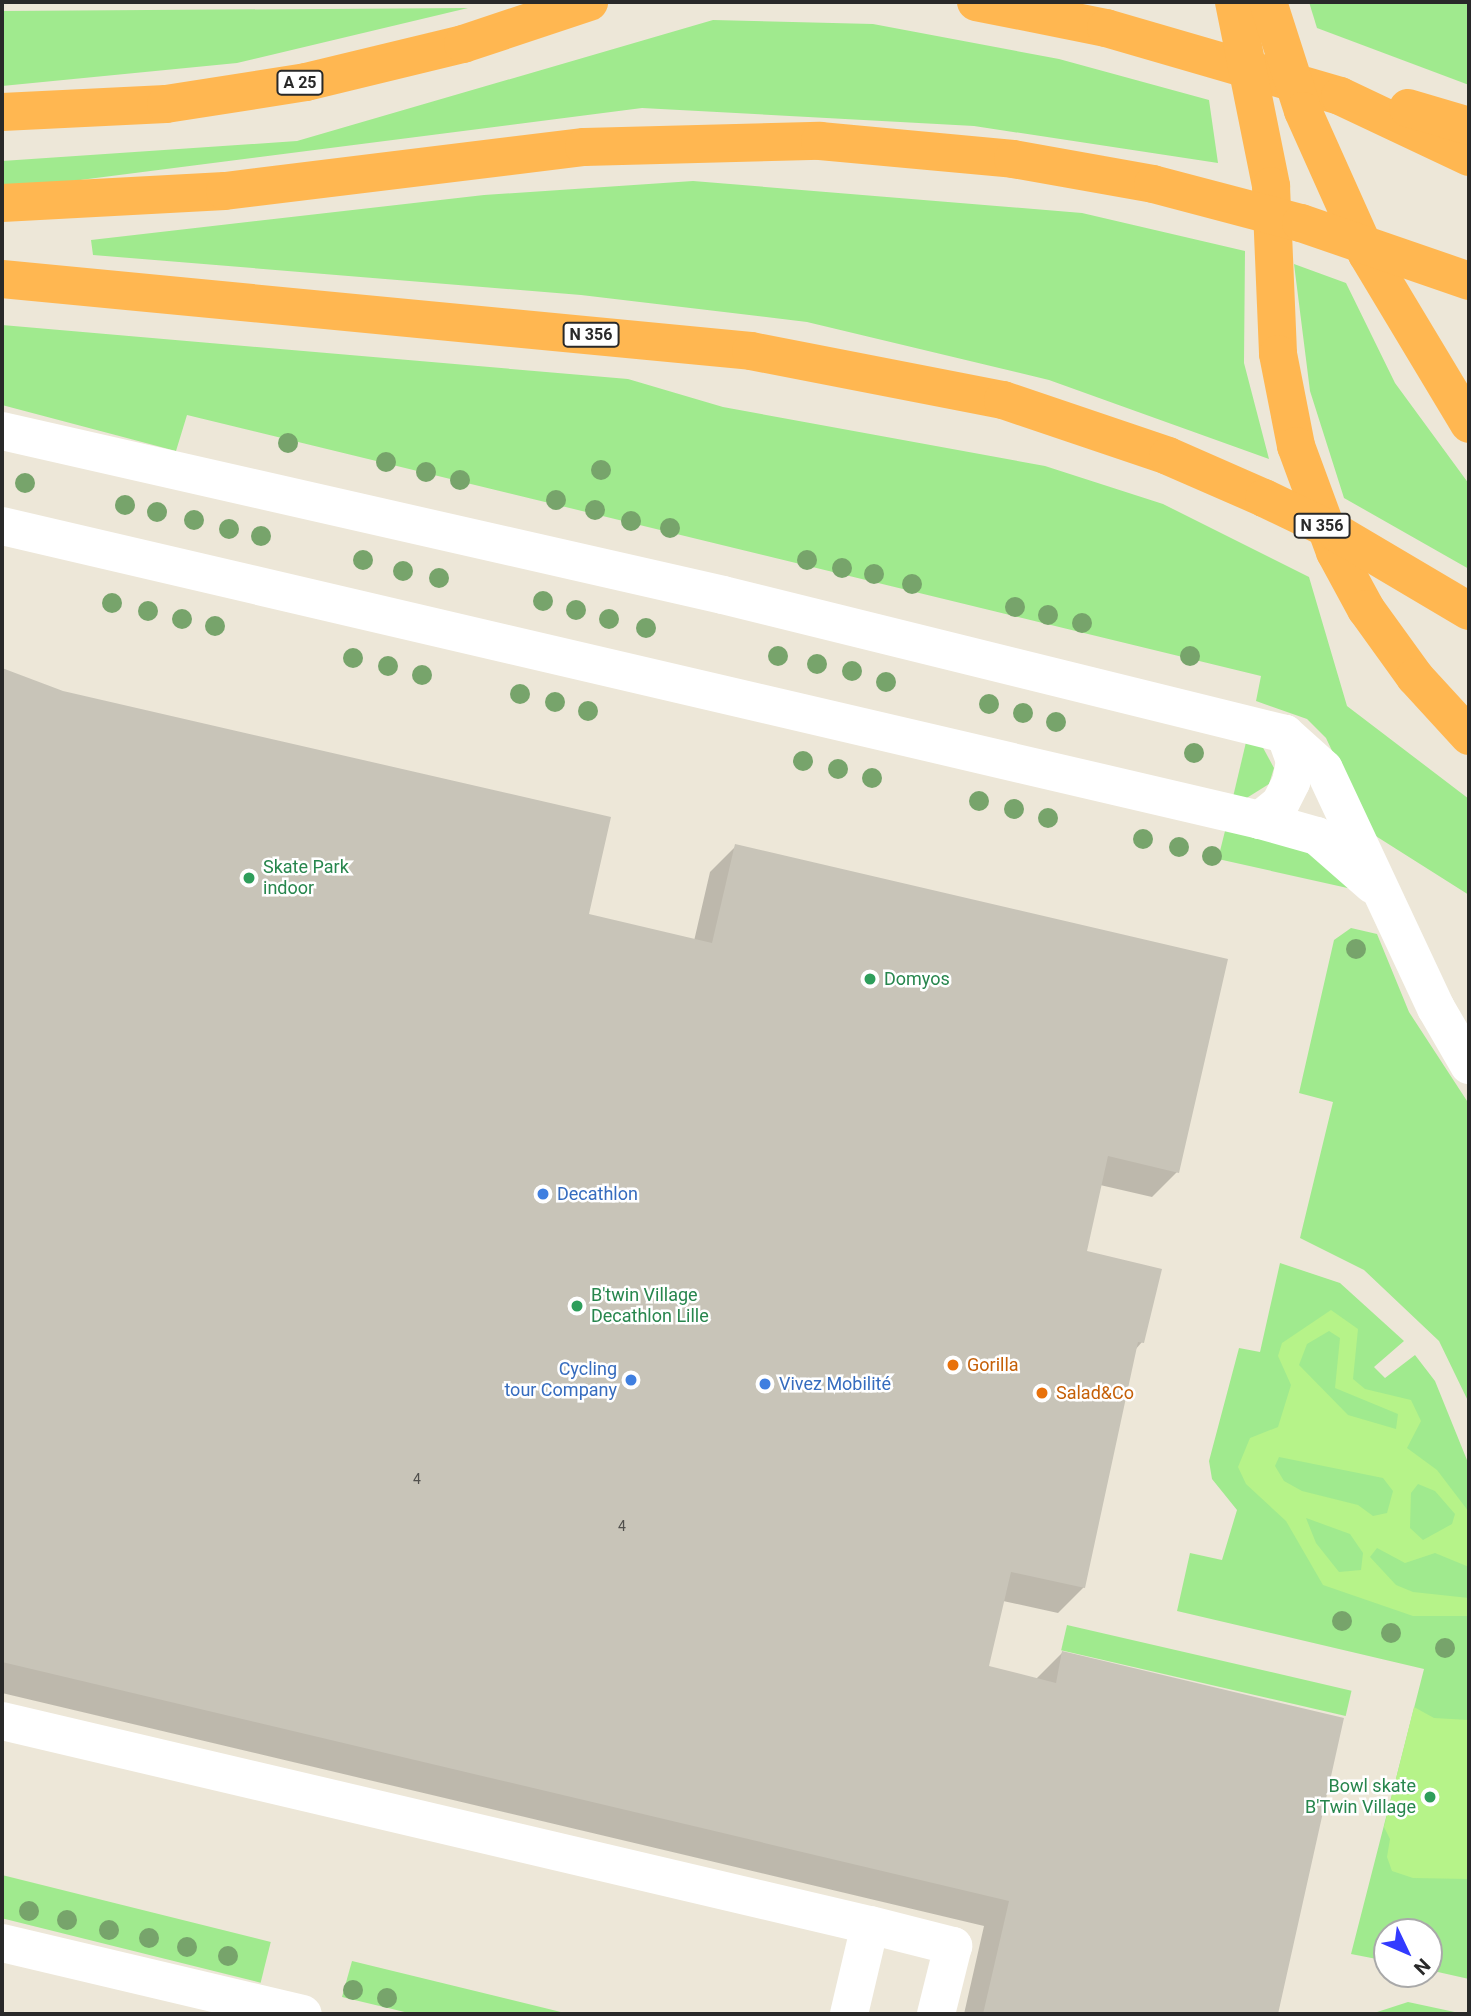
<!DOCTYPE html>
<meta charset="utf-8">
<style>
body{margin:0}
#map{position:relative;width:1471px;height:2016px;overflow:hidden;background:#ede7d8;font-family:Roboto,sans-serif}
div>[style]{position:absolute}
.green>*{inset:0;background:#a0ea8e;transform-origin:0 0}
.pitch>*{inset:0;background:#b6f389}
.shadow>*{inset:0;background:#0003}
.building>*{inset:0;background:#c8c4b8}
.minor>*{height:38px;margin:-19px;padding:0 19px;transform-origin:19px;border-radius:19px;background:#fff}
.highway>*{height:38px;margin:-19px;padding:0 19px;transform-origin:19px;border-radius:19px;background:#ffb751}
.trees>*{width:20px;height:20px;margin:-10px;border-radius:50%;background:#77a46b}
.dots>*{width:19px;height:19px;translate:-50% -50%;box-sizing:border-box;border:4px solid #fff;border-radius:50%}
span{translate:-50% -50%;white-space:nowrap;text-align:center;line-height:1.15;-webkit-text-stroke:5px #fff;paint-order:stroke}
.number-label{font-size:14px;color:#51504d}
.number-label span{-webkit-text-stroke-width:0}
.shield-label span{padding:2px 5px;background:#fff;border:2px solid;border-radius:5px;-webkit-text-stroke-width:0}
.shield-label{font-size:16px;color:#292929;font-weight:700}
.leisure-label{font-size:18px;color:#27864d}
.left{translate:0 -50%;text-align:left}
.right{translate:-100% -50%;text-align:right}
.shop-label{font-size:18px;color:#366cbe}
.food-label{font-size:18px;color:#c56008}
.frame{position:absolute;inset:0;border:4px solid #292929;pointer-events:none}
.north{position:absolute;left:1373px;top:1918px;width:70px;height:70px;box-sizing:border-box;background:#fff;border:2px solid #a9a9a9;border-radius:50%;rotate:134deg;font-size:19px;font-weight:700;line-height:28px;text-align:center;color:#292929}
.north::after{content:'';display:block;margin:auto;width:24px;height:32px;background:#333bff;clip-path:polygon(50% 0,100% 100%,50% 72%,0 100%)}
</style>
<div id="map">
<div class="green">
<div style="clip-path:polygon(1309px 2px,1469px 2px,1469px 85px,1317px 28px)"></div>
<div style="clip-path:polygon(468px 8px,237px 63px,2px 86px,2px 11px)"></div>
<div style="clip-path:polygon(713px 20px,873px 24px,1059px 59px,1209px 100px,1218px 163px,974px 126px,642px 108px,2px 190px,2px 161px,297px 141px)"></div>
<div style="clip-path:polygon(693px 181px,1082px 213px,1245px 251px,1244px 363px,1269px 459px,1049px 380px,807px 322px,581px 295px,93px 255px,91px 240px,484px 195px)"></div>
<div style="clip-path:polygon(1294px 264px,1346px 283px,1395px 383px,1469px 484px,1469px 569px,1344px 498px,1310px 391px)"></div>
<div style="clip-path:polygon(2px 325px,628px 379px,723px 407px,1045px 466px,1163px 504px,1309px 577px,1347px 706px,1469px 799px,1469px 895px,1371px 833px,1326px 738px,1307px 719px,1256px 701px,1261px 676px,187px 415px,176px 451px,2px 405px)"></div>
<div style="clip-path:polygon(1247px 738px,1261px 744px,1274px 768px,1269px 784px,1245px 799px,1233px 797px)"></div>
<div style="clip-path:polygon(1226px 827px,1308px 846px,1352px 889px,1218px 859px)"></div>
<div style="clip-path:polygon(1351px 928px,1377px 934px,1409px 1012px,1469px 1104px,1469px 1403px,1439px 1341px,1364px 1270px,1300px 1238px,1333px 1102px,1299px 1093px,1334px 940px)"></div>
<div style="clip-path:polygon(1280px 1263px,1340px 1283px,1404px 1341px,1374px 1367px,1385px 1378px,1415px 1355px,1435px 1381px,1469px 1465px,1469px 1979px,1429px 1970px,1429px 1932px,1387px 1932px,1387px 1961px,1351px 1954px,1424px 1669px,1177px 1611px,1190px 1553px,1222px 1560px,1237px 1510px,1212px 1479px,1209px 1461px,1239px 1348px,1260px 1352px)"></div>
<div style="left:1067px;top:1625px;width:292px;height:26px;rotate:13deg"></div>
<div style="left:2px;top:1875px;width:277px;height:42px;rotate:14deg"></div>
<div style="clip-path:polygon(352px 1961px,569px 2014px,413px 2014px,342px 1997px)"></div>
<div style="clip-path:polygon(1408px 2002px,1464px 2014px,1371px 2014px)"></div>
</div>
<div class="pitch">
<div style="clip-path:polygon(evenodd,1331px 1310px,1358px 1329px,1353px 1379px,1365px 1389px,1411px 1400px,1421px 1421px,1407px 1448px,1437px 1470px,1469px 1512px,1469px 1567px,1435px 1553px,1405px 1563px,1377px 1548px,1370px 1557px,1396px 1585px,1413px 1592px,1469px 1598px,1469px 1616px,1413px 1616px,1323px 1585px,1286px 1521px,1246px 1484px,1238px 1467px,1250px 1438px,1278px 1427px,1291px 1385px,1278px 1356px,1282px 1343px,1331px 1310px,1329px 1331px,1340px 1338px,1335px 1388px,1398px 1414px,1396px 1429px,1348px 1415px,1299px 1365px,1307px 1344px,1329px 1331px,1331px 1310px,1279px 1457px,1383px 1478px,1393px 1491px,1387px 1513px,1373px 1516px,1358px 1505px,1302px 1491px,1284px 1481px,1275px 1466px,1279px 1457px,1331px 1310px,1418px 1484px,1435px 1491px,1455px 1514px,1452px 1524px,1423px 1540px,1410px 1528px,1411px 1493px,1418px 1484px,1331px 1310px,1306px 1518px,1350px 1534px,1363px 1553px,1361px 1570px,1339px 1572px,1316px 1543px,1306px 1518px)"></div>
<div style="clip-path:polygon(1414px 1707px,1434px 1718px,1469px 1720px,1469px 1879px,1413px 1878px,1392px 1871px,1387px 1857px,1390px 1839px,1384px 1827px)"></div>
</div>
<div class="shadow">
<div style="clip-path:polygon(2px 670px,586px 916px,694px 941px,710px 872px,736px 846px,1177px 1172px,1152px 1197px,1100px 1185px,1084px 1252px,1142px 1342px,1135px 1350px,1084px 1587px,1058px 1613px,1003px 1601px,987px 1668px,1036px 1679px,1062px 1653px,1342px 1719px,1276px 2014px,964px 2014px,984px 1926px,2px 1693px)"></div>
</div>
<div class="building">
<div style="clip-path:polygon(2px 668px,63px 691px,611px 817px,589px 914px,712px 943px,735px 844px,1228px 959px,1179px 1173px,1108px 1156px,1087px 1251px,1162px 1269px,1144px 1343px,1138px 1342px,1085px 1588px,1011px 1572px,989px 1666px,1056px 1683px,1062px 1651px,1344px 1718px,1278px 2014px,983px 2014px,1009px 1901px,2px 1662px)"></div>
</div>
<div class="minor">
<div style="left:2px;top:431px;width:739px;rotate:12.81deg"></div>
<div style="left:723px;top:595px;width:579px;rotate:13.89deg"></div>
<div style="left:1285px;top:734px;width:52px;rotate:41.9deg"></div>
<div style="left:1324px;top:769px;width:264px;rotate:64.9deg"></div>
<div style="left:1436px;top:1008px;width:66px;rotate:59.9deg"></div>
<div style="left:2px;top:526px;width:1292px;rotate:13.15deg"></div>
<div style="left:1260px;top:820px;width:26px;rotate:-39deg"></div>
<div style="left:1280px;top:804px;width:25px;rotate:-63deg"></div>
<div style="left:1291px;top:782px;width:21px;rotate:-79deg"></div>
<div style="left:1295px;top:761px;width:29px;rotate:-110deg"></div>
<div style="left:1260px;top:820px;width:59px;rotate:15.7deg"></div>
<div style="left:1317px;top:836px;width:74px;rotate:41.2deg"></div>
<div style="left:2px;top:1721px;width:892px;rotate:13.23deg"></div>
<div style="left:2px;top:1943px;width:309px;rotate:13.3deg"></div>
<div style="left:849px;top:2014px;width:91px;rotate:-76.7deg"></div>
<div style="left:870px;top:1925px;width:86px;rotate:14.2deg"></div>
<div style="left:953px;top:1946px;width:70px;rotate:104deg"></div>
</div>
<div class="highway">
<div style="left:976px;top:2px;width:133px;rotate:11.3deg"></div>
<div style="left:1106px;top:28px;width:244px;rotate:16.2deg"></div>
<div style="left:1340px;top:96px;width:143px;rotate:25.3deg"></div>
<div style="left:1234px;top:2px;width:188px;rotate:78.6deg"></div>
<div style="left:1271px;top:186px;width:168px;rotate:87.6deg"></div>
<div style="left:1278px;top:354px;width:94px;rotate:78.9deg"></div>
<div style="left:1296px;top:446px;width:113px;rotate:69.8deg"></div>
<div style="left:1335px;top:552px;width:65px;rotate:61.5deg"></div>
<div style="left:1366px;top:609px;width:84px;rotate:54.2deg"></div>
<div style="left:1415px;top:677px;width:80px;rotate:47.5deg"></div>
<div style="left:1268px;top:2px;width:114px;rotate:72.2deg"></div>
<div style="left:1303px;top:111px;width:157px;rotate:65.9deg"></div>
<div style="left:1367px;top:254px;width:198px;rotate:59deg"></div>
<div style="left:1408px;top:108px;width:64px;rotate:16.4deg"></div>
<div style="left:2px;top:112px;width:164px;rotate:-2.8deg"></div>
<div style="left:166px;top:104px;width:142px;rotate:-8.9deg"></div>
<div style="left:306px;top:82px;width:162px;rotate:-13.6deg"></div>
<div style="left:463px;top:44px;width:133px;rotate:-18.4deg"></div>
<div style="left:2px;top:203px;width:223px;rotate:-3.1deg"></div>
<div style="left:225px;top:191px;width:362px;rotate:-7deg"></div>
<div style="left:584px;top:147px;width:236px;rotate:-1.5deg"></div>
<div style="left:820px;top:141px;width:194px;rotate:5.3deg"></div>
<div style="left:1013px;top:159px;width:142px;rotate:10.1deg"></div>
<div style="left:1153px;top:184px;width:153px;rotate:14.8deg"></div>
<div style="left:1301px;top:223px;width:178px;rotate:19deg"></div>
<div style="left:2px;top:279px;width:752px;rotate:5.49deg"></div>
<div style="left:751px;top:351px;width:257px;rotate:11deg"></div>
<div style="left:1003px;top:400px;width:174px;rotate:18.7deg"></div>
<div style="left:1168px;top:456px;width:105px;rotate:23.6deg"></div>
<div style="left:1264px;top:498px;width:81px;rotate:25.6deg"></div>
<div style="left:1337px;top:533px;width:153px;rotate:30.6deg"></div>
</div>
<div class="trees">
<div style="left:288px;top:443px"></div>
<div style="left:386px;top:462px"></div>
<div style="left:601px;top:470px"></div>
<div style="left:426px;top:472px"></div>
<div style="left:460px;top:480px"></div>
<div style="left:25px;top:483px"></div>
<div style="left:556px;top:500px"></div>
<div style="left:125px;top:505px"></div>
<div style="left:595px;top:510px"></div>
<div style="left:157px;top:512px"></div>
<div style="left:194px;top:520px"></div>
<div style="left:631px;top:521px"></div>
<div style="left:670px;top:528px"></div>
<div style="left:229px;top:529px"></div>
<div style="left:261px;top:536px"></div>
<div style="left:363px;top:560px"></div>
<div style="left:807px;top:560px"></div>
<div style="left:842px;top:568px"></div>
<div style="left:403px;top:571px"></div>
<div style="left:874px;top:574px"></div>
<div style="left:439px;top:578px"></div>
<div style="left:912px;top:584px"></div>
<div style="left:543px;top:601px"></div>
<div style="left:112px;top:603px"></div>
<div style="left:1015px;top:607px"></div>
<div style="left:576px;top:610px"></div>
<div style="left:148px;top:611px"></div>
<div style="left:1048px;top:615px"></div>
<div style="left:182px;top:619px"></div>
<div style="left:609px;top:619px"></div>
<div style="left:1082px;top:623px"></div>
<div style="left:215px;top:626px"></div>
<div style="left:646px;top:628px"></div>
<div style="left:778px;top:656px"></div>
<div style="left:1190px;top:656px"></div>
<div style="left:353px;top:658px"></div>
<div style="left:817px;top:664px"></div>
<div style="left:388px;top:666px"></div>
<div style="left:852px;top:671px"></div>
<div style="left:422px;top:675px"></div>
<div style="left:886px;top:682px"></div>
<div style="left:520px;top:694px"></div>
<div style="left:555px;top:702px"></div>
<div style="left:989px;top:704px"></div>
<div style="left:588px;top:711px"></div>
<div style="left:1023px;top:713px"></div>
<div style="left:1056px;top:722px"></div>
<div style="left:1194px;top:753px"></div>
<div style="left:803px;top:761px"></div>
<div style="left:838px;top:769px"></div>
<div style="left:872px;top:778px"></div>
<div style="left:979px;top:801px"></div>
<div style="left:1014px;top:809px"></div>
<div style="left:1048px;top:818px"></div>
<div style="left:1143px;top:839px"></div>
<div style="left:1179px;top:847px"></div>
<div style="left:1212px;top:856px"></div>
<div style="left:1356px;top:949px"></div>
<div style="left:1342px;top:1621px"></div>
<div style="left:1391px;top:1633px"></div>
<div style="left:1445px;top:1648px"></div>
<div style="left:29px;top:1911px"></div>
<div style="left:67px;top:1920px"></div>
<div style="left:109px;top:1930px"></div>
<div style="left:149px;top:1938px"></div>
<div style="left:187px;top:1947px"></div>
<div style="left:228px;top:1956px"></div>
<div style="left:353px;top:1990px"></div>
<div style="left:387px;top:1998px"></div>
</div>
<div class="dots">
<div style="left:249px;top:878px;background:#2e9e5b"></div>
<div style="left:870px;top:979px;background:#2e9e5b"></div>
<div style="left:543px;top:1194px;background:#3f7fe0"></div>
<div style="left:577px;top:1306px;background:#2e9e5b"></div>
<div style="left:953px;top:1365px;background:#e8710a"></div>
<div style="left:631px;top:1380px;background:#3f7fe0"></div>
<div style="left:765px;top:1384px;background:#3f7fe0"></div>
<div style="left:1042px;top:1393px;background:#e8710a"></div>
<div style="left:1430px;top:1797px;background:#2e9e5b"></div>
</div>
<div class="number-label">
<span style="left:417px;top:1479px">4</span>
<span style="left:622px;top:1526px">4</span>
</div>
<div class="shield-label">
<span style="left:300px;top:83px">A 25</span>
<span style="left:591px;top:335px">N 356</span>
<span style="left:1322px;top:526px">N 356</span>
</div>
<div class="leisure-label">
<span class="left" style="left:263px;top:878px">Skate Park<br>indoor</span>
<span class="left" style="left:884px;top:979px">Domyos</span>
<span class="left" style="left:591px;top:1306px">B'twin Village<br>Decathlon Lille</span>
<span class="right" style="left:1416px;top:1797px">Bowl skate<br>B'Twin Village</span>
</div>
<div class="shop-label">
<span class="left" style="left:557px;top:1194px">Decathlon</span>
<span class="right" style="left:617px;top:1380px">Cycling<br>tour Company</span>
<span class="left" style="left:779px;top:1384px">Vivez Mobilité</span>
</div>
<div class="food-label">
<span class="left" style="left:967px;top:1365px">Gorilla</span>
<span class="left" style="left:1056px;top:1393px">Salad&amp;Co</span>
</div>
<div class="frame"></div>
<div class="north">N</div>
</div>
